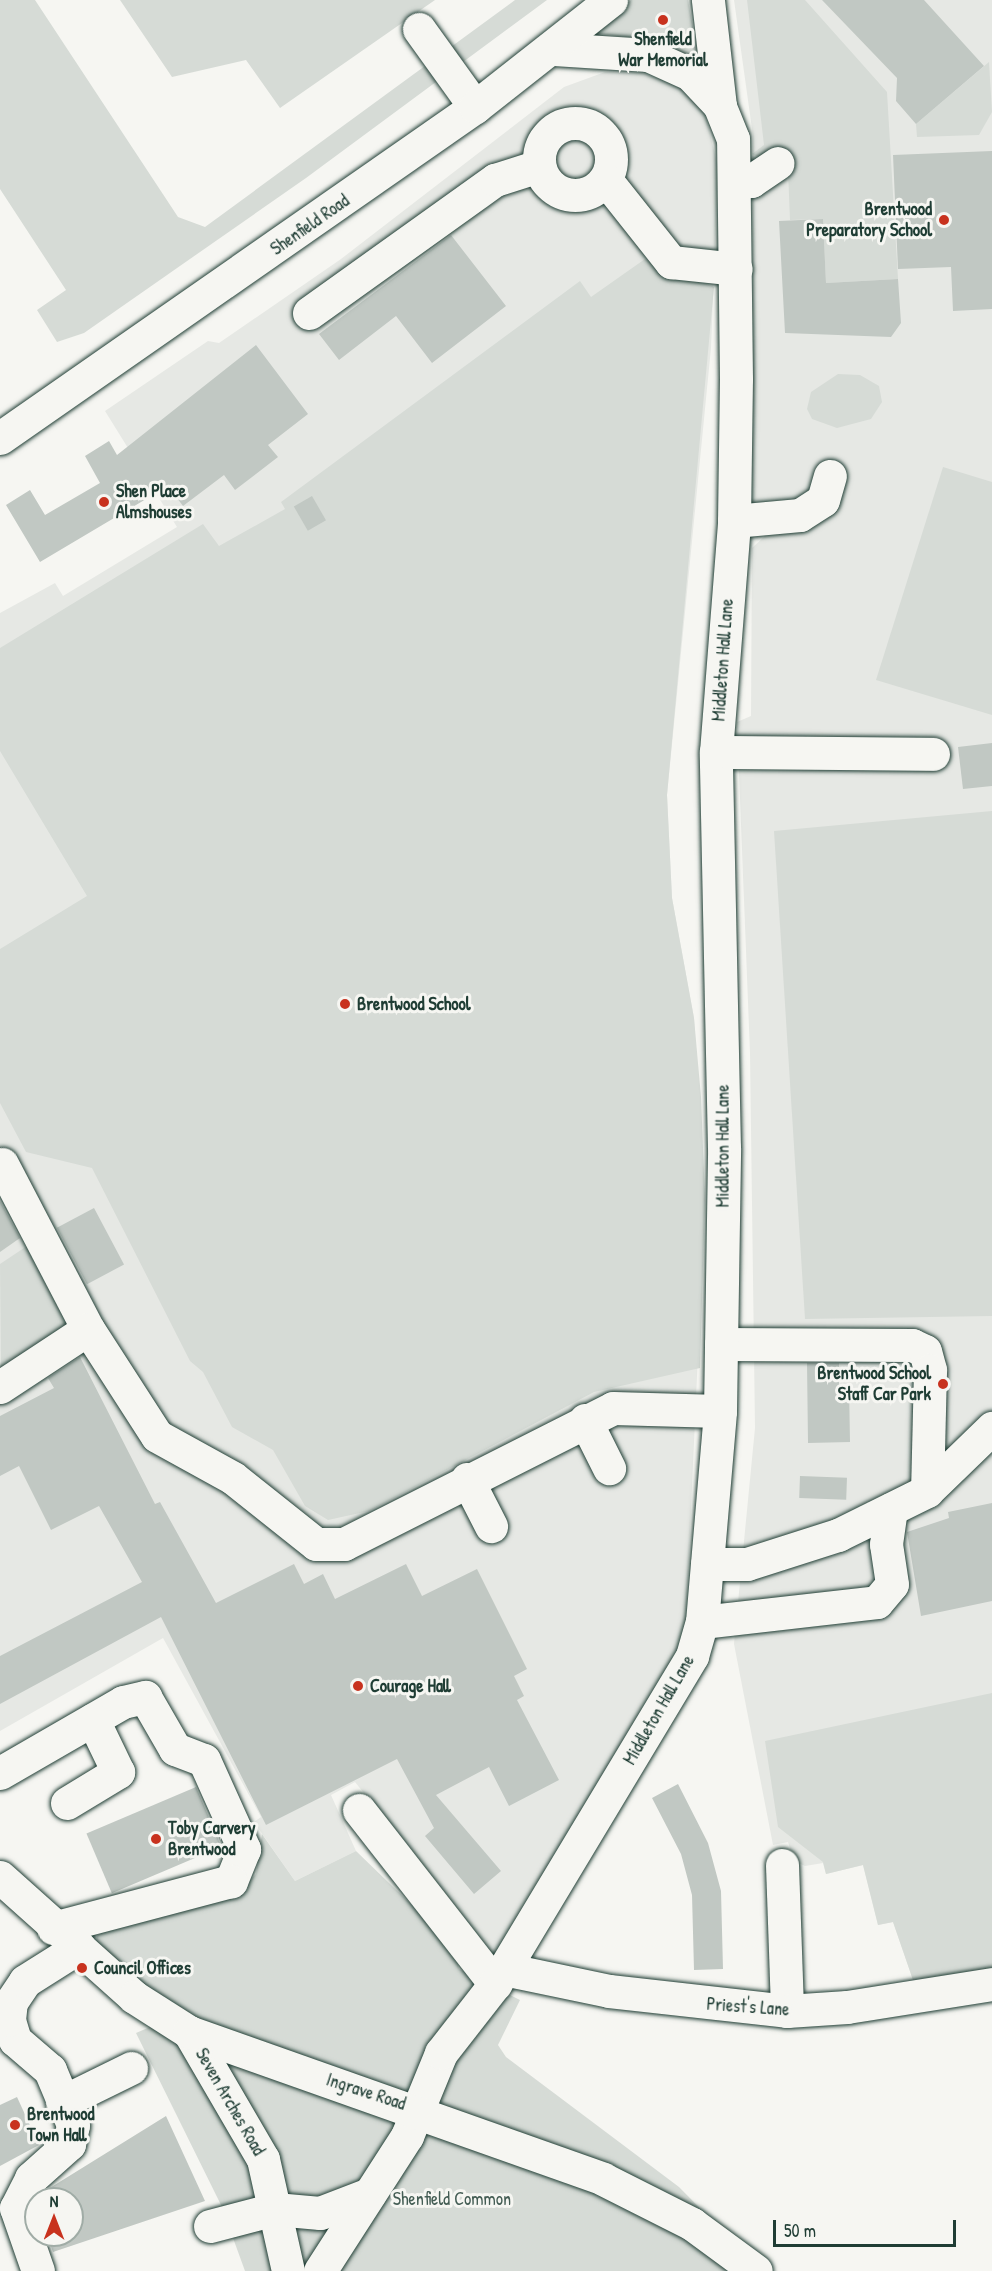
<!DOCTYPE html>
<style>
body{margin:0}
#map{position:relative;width:992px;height:2271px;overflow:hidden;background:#f6f6f2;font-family:"Patrick Hand",sans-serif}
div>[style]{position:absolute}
.built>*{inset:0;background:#e6e8e4}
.green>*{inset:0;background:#d6dbd6}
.building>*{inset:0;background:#c1c8c3;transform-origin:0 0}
.roads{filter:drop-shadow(0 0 2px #1f3d34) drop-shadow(0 0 2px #1f3d34)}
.minor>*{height:33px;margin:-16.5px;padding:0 16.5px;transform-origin:16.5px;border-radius:16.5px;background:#f6f6f2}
.minor>.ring{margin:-16.5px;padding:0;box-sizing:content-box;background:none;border:33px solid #f6f6f2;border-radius:50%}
.major>*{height:33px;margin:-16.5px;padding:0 16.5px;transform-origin:16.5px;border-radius:16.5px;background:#f6f6f2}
.dots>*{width:16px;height:16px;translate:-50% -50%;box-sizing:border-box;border:3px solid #f6f6f2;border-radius:50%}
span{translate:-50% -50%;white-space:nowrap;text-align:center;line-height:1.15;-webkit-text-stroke:6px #f6f6f2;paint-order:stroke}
.poi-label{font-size:18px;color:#1f3d34;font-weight:700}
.right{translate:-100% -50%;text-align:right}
.left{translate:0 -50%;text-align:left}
.street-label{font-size:18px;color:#1f3d34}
.park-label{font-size:18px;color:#445d54}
.north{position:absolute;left:24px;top:2187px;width:60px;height:60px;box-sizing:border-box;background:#f6f6f2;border:2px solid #a0aca6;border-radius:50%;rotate:0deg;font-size:16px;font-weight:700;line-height:24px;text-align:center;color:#1f3d34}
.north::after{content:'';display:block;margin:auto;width:21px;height:27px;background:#c8321e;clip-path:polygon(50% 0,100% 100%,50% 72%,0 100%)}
.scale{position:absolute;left:773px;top:2220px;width:183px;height:27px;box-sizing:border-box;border:3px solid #1f3d34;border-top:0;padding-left:8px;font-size:18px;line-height:21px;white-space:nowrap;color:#1f3d34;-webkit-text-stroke:4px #f6f6f2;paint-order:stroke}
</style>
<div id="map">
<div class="built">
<div style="clip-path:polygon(734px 0,992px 0,992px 1968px,913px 1980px,893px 1922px,878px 1925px,863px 1865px,826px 1874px,823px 1863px,805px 1866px,794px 1861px,788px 1842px,773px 1845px,734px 1644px,755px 1428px,750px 1053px,737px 722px,751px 716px,752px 548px,764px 537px,763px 510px,752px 500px,753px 136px)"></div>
<div style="clip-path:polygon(605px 72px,641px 73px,681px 86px,704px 109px,718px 167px,711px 348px,667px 795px,672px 898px,694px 1018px,705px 1199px,685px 1641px,494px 1956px,355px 1782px,331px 1795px,356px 1851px,295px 1881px,254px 1822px,261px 1817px,163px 1638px,0 1731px,0 613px,55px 583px,63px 596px,177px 527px,105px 411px,208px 341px,219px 343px,341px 259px,564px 87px)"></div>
</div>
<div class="green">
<div style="clip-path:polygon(0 0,35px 0,178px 217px,205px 227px,515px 0,547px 0,306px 178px,84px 333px,57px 342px,37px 310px,66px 290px,0 189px)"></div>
<div style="clip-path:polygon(120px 0,435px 0,280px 108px,246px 60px,172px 77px)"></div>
<div style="clip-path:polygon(631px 0,688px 0,699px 59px,650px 40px,594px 33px)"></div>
<div style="clip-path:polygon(747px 0,805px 0,887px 92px,898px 279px,826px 283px,823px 219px,790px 220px,788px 170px,752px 154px,764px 145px)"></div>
<div style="clip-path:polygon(989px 62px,992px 112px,979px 135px,917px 137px,916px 124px)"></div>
<div style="clip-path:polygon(645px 259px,714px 287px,667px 795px,672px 898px,694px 1018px,701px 1097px,705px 1199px,700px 1368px,594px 1392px,369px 1511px,328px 1520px,305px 1506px,273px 1450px,232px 1427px,203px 1372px,190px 1361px,92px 1168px,26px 1152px,0 1103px,0 949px,87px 896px,0 751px,0 648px,203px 524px,219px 546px,285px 509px,281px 502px,580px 281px,591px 297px)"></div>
<div style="clip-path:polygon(838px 374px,860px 375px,879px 386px,882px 402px,871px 419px,837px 428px,812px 419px,807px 409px,811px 392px)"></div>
<div style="clip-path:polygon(943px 467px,992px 482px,992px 715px,876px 680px)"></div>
<div style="clip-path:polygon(992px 811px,992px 1316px,805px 1319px,774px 831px)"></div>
<div style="clip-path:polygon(30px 1244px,78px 1321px,1px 1367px,0 1264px)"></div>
<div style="clip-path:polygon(992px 1693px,992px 1968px,913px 1980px,893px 1922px,878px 1925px,863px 1865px,826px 1874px,823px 1862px,778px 1827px,765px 1741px)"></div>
<div style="clip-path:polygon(262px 1834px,295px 1881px,356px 1851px,453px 1945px,459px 1969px,520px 2000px,498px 2045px,506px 2057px,679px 2187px,762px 2271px,245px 2271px,221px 2205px,136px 2033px,150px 2027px,187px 2032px,93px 1960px,97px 1936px,116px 1919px,246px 1884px,256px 1874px)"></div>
</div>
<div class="building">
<div style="clip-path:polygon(822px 0,924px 0,984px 66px,916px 124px,896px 101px,897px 78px)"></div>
<div style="clip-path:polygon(992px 151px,992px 309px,953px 311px,951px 267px,898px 269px,893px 155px)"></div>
<div style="clip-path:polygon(823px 219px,826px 283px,898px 279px,901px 323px,891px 337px,785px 333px,779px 221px)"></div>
<div style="clip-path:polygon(451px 235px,506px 306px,432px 363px,396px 316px,339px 360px,319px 334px)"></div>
<div style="clip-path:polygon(256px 345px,308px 414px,268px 445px,278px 457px,235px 490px,224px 475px,183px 506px,168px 486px,40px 562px,6px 505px,30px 490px,45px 515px,100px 483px,85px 456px,109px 441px,117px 455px)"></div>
<div style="left:312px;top:496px;width:28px;height:21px;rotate:60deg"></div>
<div style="clip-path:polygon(992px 743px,992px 786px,963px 789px,958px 747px)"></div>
<div style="clip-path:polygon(0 1201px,20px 1238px,0 1252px)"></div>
<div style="left:94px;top:1208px;width:64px;height:42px;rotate:62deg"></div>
<div style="clip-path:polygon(80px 1357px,155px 1504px,160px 1502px,216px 1603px,294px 1564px,304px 1584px,323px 1574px,335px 1599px,406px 1564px,422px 1596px,477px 1569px,527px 1669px,514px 1676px,524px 1696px,517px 1700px,559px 1780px,509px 1806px,489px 1767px,436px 1795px,501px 1871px,474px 1894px,425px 1836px,434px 1828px,397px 1759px,266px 1825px,161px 1617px,0 1704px,0 1656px,142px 1582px,99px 1506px,51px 1530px,19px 1466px,0 1476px,0 1416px,54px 1388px,48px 1378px)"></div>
<div style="clip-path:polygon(807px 1363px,839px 1363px,839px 1385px,849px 1385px,850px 1442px,808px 1443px)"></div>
<div style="left:800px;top:1476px;width:47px;height:22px;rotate:2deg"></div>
<div style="clip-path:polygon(992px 1503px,992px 1601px,921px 1616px,907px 1532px,949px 1518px,948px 1512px)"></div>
<div style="clip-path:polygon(678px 1784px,708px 1843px,721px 1891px,723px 1969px,694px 1970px,692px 1895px,681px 1854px,652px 1798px)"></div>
<div style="left:196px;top:1787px;width:65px;height:119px;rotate:67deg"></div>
<div style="clip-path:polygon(17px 2097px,39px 2145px,0 2166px,0 2105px)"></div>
<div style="clip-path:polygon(166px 2116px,205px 2201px,53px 2252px,47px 2235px,72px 2235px,72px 2199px,41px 2199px,45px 2191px)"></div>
</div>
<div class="roads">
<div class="minor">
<div style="left:419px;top:29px;width:96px;rotate:54.3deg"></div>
<div style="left:554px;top:49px;width:94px;rotate:3.7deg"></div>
<div style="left:648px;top:55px;width:46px;rotate:24.3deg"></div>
<div style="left:690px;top:74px;width:44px;rotate:46.8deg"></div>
<div class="ring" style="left:539px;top:123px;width:39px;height:39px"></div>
<div style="left:606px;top:180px;width:105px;rotate:51.6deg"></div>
<div style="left:671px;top:262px;width:65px;rotate:6.1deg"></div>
<div style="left:734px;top:182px;width:17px;rotate:-3deg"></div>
<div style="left:751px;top:181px;width:32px;rotate:-34deg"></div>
<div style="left:309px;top:313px;width:229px;rotate:-35.6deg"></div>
<div style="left:495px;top:180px;width:46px;rotate:-17.7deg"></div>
<div style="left:734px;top:521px;width:66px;rotate:-5.2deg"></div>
<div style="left:800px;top:515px;width:27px;rotate:-33deg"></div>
<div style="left:823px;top:500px;width:25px;rotate:-74deg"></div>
<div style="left:716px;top:752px;width:217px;rotate:0.5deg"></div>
<div style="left:2px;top:1164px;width:186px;rotate:62.5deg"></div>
<div style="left:88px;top:1329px;width:127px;rotate:57.2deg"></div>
<div style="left:157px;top:1436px;width:87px;rotate:28.9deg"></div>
<div style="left:233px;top:1478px;width:106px;rotate:38.5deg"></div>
<div style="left:316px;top:1544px;width:28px"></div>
<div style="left:344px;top:1544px;width:301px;rotate:-26.8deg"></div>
<div style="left:613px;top:1408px;width:107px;rotate:1.6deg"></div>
<div style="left:721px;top:1344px;width:191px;rotate:0.3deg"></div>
<div style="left:912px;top:1345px;width:14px;rotate:25deg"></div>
<div style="left:925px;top:1351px;width:20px;rotate:75deg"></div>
<div style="left:930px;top:1370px;width:121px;rotate:91.4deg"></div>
<div style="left:0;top:1387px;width:105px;rotate:-33.4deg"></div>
<div style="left:585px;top:1420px;width:54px;rotate:63.4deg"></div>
<div style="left:467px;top:1479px;width:53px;rotate:62.9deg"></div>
<div style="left:707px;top:1564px;width:40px"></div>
<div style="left:747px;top:1564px;width:96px;rotate:-17.7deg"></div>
<div style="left:838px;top:1535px;width:99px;rotate:-26.3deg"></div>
<div style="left:927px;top:1491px;width:91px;rotate:-44.1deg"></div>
<div style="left:702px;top:1622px;width:176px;rotate:-6.5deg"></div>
<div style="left:877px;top:1602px;width:23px;rotate:-50deg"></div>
<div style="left:892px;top:1584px;width:40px;rotate:-98.5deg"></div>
<div style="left:886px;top:1544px;width:35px;rotate:-82deg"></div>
<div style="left:0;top:1773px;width:142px;rotate:-30deg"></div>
<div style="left:123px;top:1702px;width:23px;rotate:-13deg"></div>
<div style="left:145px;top:1697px;width:60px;rotate:60deg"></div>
<div style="left:175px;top:1749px;width:31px;rotate:21deg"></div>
<div style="left:204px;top:1760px;width:98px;rotate:65.8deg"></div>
<div style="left:244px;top:1849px;width:35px;rotate:112deg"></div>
<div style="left:231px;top:1881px;width:184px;rotate:165.2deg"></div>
<div style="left:67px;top:1803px;width:60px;rotate:-31.3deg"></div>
<div style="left:118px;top:1772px;width:58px;rotate:-115.7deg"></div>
<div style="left:359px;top:1810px;width:221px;rotate:52deg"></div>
<div style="left:782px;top:1865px;width:146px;rotate:88deg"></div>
<div style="left:504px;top:1969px;width:107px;rotate:11.8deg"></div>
<div style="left:609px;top:1991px;width:179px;rotate:6.4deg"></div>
<div style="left:787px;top:2011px;width:60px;rotate:-3.8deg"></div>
<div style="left:847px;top:2007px;width:147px;rotate:-9deg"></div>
<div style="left:189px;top:2032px;width:147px;rotate:59.8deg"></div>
<div style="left:263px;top:2159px;width:115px;rotate:77.4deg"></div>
<div style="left:62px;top:2102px;width:77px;rotate:-26.2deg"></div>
<div style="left:210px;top:2226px;width:67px;rotate:-14.7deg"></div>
<div style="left:275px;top:2209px;width:45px;rotate:5.1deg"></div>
<div style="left:320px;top:2213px;width:53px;rotate:-21.2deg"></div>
<div style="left:38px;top:2271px;width:67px;rotate:-109.2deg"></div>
<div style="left:16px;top:2208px;width:34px;rotate:-63deg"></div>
<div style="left:31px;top:2178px;width:51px;rotate:-41.8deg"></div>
<div style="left:69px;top:2144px;width:19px;rotate:-78deg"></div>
<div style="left:73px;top:2125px;width:60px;rotate:-112.7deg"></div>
<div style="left:50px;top:2070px;width:46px;rotate:-139.4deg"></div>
<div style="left:15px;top:2040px;width:21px;rotate:-107deg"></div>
<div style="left:9px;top:2020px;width:18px;rotate:-84deg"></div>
<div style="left:11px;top:2002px;width:25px;rotate:-56deg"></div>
<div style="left:25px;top:1981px;width:64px;rotate:-32.2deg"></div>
<div style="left:320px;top:2271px;width:161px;rotate:-57.2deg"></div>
<div style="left:407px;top:2136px;width:90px;rotate:-67.7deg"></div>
<div style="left:441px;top:2053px;width:88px;rotate:-52deg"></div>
<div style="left:495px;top:1984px;width:383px;rotate:-59deg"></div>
<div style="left:692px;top:1656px;width:35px;rotate:-74deg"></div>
<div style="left:702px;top:1622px;width:212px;rotate:-85.1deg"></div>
<div style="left:720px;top:1411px;width:263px;rotate:-89.1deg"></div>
<div style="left:724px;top:1148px;width:396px;rotate:-91.2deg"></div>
<div style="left:716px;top:752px;width:232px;rotate:-85.5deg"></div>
<div style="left:734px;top:521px;width:142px;rotate:-89.2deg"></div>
<div style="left:736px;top:379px;width:240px;rotate:-90.7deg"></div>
<div style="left:733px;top:139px;width:35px;rotate:-112deg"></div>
<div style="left:720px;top:106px;width:107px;rotate:-96.5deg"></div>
</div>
<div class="major">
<div style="left:0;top:438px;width:579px;rotate:-34.87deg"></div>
<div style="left:475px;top:107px;width:173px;rotate:-38.2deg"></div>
<div style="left:0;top:1877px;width:180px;rotate:41.8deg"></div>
<div style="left:134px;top:1997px;width:65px;rotate:32.5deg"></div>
<div style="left:189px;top:2032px;width:439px;rotate:19.5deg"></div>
<div style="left:603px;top:2179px;width:100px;rotate:26.8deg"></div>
<div style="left:692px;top:2224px;width:79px;rotate:36.3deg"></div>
</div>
</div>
<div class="dots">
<div style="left:663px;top:20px;background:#c8321e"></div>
<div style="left:944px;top:220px;background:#c8321e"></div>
<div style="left:104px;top:502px;background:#c8321e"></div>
<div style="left:345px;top:1004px;background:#c8321e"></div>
<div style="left:943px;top:1384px;background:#c8321e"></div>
<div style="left:358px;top:1686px;background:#c8321e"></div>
<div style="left:156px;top:1839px;background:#c8321e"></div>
<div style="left:82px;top:1968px;background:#c8321e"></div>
<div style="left:15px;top:2125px;background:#c8321e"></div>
</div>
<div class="poi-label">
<span style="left:663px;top:50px">Shenfield<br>War Memorial</span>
<span class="right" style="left:932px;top:220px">Brentwood<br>Preparatory School</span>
<span class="left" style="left:116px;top:502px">Shen Place<br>Almshouses</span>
<span class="left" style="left:357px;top:1004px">Brentwood School</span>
<span class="right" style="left:931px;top:1384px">Brentwood School<br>Staff Car Park</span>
<span class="left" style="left:370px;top:1686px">Courage Hall</span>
<span class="left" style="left:168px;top:1839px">Toby Carvery<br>Brentwood</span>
<span class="left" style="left:94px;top:1968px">Council Offices</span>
<span class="left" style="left:27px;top:2125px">Brentwood<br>Town Hall</span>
</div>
<div class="street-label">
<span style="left:310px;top:225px;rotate:-35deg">Shenfield Road</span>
<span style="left:723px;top:660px;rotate:-86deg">Middleton Hall Lane</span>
<span style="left:723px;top:1146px;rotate:-90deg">Middleton Hall Lane</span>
<span style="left:659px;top:1710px;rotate:-60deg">Middleton Hall Lane</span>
<span style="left:748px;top:2007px;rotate:4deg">Priest's Lane</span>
<span style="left:366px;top:2092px;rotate:18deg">Ingrave Road</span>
<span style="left:230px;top:2102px;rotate:60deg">Seven Arches Road</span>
</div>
<div class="park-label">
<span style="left:452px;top:2199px">Shenfield Common</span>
</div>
<div class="north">N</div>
<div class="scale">50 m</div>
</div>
